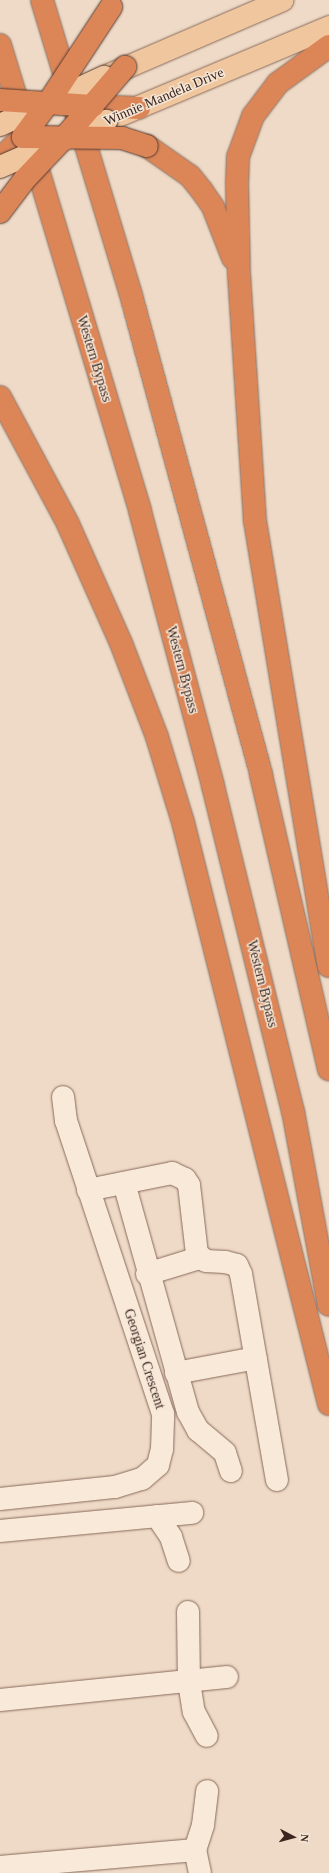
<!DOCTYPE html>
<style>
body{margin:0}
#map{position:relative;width:329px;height:1873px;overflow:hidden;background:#eedac6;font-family:"Times New Roman",serif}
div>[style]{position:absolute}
.roads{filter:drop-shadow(0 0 1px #896a5b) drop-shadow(0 0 1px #896a5b)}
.minor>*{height:22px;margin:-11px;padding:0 11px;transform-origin:11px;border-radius:11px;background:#f9e9d9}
.major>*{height:22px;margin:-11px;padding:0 11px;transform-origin:11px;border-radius:11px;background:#f0c69e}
.highway>*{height:22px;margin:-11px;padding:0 11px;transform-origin:11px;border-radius:11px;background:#dc8658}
.bridges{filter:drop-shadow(0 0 1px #573a30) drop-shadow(0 0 1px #573a30)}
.major-bridge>*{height:22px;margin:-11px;padding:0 11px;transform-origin:11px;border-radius:11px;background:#f0c69e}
.highway-bridge>*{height:22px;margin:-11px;padding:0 11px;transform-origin:11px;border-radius:11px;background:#dc8658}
span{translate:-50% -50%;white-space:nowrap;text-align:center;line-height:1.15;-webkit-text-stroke:3px #f5e5d5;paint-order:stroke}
.street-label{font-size:14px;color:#3a261f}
.north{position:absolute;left:273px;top:1817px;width:40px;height:40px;-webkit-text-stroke:3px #f5e5d5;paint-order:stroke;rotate:96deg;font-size:11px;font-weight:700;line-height:16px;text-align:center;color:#3a261f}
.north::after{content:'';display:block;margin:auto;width:14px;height:18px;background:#3a261f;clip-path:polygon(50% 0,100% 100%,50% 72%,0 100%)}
</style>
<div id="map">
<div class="roads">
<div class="minor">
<div style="left:124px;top:1183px;width:238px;rotate:74.4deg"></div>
<div style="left:188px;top:1412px;width:21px;rotate:61deg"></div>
<div style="left:198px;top:1430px;width:35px;rotate:40deg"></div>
<div style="left:225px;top:1453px;width:19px;rotate:72deg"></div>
<div style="left:88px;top:1190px;width:86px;rotate:-11.4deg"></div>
<div style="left:172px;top:1173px;width:14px;rotate:25deg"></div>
<div style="left:185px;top:1179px;width:7px;rotate:56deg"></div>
<div style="left:189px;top:1185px;width:69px;rotate:83.4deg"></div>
<div style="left:197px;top:1254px;width:11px;rotate:38deg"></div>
<div style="left:206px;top:1261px;width:19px;rotate:3deg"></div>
<div style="left:225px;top:1262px;width:12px;rotate:14deg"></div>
<div style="left:237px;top:1265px;width:10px;rotate:66deg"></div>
<div style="left:241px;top:1274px;width:209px;rotate:80.1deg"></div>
<div style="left:147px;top:1274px;width:54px;rotate:-17.1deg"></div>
<div style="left:176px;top:1373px;width:81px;rotate:-10.6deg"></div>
<div style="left:0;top:1499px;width:116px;rotate:-6deg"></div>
<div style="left:115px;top:1487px;width:28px;rotate:-17deg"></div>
<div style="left:142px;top:1479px;width:21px;rotate:-41deg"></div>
<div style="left:158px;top:1465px;width:16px;rotate:-76deg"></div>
<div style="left:162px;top:1449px;width:35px;rotate:-88deg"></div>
<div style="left:163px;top:1414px;width:309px;rotate:-108.3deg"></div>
<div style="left:66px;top:1121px;width:24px;rotate:-97deg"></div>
<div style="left:157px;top:1516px;width:25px;rotate:56deg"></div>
<div style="left:171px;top:1537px;width:25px;rotate:72deg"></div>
<div style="left:0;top:1531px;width:193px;rotate:-5.4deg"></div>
<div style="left:188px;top:1612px;width:70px;rotate:89.2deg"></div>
<div style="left:189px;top:1682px;width:30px;rotate:81deg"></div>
<div style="left:194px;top:1712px;width:27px;rotate:62deg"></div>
<div style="left:0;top:1700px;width:228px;rotate:-5.8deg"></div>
<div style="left:0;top:1867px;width:196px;rotate:-5deg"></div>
<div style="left:200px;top:1873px;width:24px;rotate:-102deg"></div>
<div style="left:195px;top:1850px;width:26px;rotate:-72deg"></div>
<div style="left:203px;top:1825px;width:34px;rotate:-83deg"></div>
</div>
<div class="major">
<div style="left:109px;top:75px;width:189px;rotate:-23.3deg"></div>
<div style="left:120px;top:115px;width:227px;rotate:-22.8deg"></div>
</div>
<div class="highway">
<div style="left:42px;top:0;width:308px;rotate:73.2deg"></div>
<div style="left:131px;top:295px;width:497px;rotate:74.8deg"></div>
<div style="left:261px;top:775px;width:302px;rotate:77deg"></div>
<div style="left:0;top:45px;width:75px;rotate:73deg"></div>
<div style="left:329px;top:46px;width:63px;rotate:144deg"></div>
<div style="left:278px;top:83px;width:41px;rotate:127.1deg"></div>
<div style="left:253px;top:116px;width:44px;rotate:110.1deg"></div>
<div style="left:238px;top:157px;width:25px;rotate:92deg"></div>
<div style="left:237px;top:182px;width:92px;rotate:88.8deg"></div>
<div style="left:239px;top:274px;width:248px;rotate:86.3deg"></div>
<div style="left:255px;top:521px;width:451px;rotate:80.6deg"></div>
<div style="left:93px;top:106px;width:46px;rotate:2.5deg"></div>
<div style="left:147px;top:146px;width:52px;rotate:34.9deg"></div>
<div style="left:190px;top:176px;width:19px;rotate:51deg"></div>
<div style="left:202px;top:191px;width:19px;rotate:55deg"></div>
<div style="left:213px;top:207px;width:55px;rotate:68.6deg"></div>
<div style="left:32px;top:150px;width:377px;rotate:73.3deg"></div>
<div style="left:140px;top:511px;width:285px;rotate:75.1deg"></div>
<div style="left:213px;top:786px;width:335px;rotate:76.2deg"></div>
<div style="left:293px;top:1111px;width:197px;rotate:79.5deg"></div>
<div style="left:0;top:159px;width:32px;rotate:-44deg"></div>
<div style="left:0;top:397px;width:144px;rotate:61.8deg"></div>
<div style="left:68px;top:524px;width:130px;rotate:66deg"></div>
<div style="left:121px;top:643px;width:101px;rotate:69deg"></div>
<div style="left:157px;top:737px;width:89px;rotate:73deg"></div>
<div style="left:183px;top:822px;width:600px;rotate:75.92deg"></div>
</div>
</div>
<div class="bridges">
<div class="major-bridge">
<div style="left:0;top:125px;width:115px;rotate:-24.8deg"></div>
<div style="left:0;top:167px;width:116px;rotate:-23.5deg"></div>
</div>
<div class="highway-bridge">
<div style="left:0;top:100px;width:93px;rotate:3.7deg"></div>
<div style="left:23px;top:137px;width:42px;rotate:-53.7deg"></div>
<div style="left:48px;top:103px;width:115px;rotate:-56.7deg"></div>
<div style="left:23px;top:137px;width:99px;rotate:0.6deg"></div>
<div style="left:122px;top:138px;width:26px;rotate:18deg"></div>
<div style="left:0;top:212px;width:40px;rotate:-53deg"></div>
<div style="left:24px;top:180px;width:58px;rotate:-46.4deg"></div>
<div style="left:64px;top:138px;width:94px;rotate:-49.3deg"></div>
</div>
</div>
<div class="street-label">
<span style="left:164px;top:97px;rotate:-23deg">Winnie Mandela Drive</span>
<span style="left:94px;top:359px;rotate:73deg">Western Bypass</span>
<span style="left:182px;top:670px;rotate:75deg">Western Bypass</span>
<span style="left:262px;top:984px;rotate:76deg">Western Bypass</span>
<span style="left:144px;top:1359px;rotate:72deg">Georgian Crescent</span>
</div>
<div class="north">N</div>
</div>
